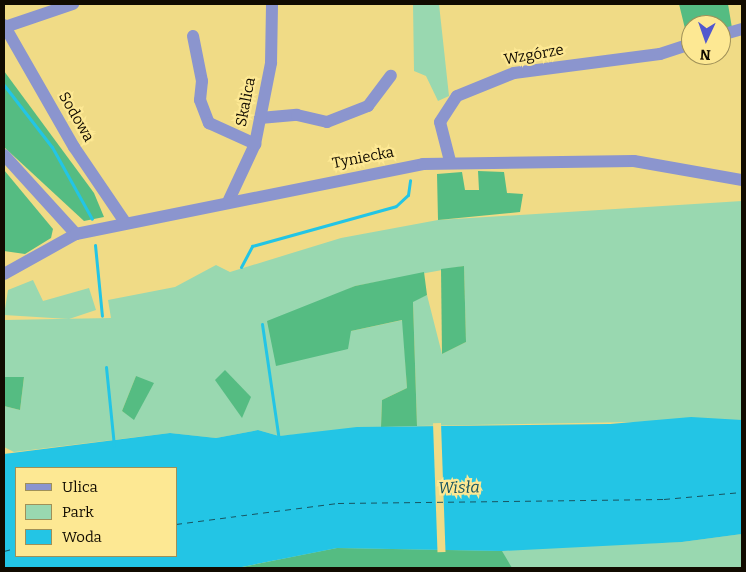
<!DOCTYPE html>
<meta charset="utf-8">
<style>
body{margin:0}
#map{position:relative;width:746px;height:572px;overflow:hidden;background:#f0db86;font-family:Bitter,serif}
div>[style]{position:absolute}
.green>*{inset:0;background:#99d8b0}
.forest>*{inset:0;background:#55bc82}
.water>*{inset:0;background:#23c5e5}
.pier>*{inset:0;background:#f0db86;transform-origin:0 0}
.stream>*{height:3px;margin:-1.5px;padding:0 1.5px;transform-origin:1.5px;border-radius:1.5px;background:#23c5e5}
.ferry>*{height:1px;margin-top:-0.5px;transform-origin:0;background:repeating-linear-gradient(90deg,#175461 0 6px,transparent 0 11px)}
.minor>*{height:12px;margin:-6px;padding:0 6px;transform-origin:6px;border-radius:6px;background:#8b95ce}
span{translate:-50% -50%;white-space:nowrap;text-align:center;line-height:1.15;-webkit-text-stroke:4.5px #fde893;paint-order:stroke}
.street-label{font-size:15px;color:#110b00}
.water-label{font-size:16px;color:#175461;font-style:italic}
.frame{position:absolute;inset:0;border:5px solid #110b00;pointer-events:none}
.legend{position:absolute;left:15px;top:467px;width:162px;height:90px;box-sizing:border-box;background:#fde893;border:1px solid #9f9058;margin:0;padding:6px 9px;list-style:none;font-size:15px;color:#110b00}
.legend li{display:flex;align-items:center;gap:10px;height:25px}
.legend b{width:25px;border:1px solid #9f9058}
.north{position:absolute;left:681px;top:15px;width:50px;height:50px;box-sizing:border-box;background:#fde893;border:1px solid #9f9058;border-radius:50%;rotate:183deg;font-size:14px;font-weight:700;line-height:20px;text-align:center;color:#110b00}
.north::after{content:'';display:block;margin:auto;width:18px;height:22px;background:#5258ce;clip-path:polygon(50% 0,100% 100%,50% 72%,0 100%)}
</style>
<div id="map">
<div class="green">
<div style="clip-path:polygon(413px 4px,439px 4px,449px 96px,438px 101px,426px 76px,414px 71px)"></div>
<div style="clip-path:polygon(evenodd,742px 201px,742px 420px,417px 426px,413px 301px,427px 295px,442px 354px,466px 342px,464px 266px,355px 286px,314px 305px,351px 331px,403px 320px,407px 388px,382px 400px,381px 427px,279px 436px,258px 430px,216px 438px,170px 433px,14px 452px,4px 447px,4px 406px,20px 410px,24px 377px,4px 377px,4px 320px,111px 318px,108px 300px,175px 287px,216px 265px,230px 272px,341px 238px,438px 220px,742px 201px,136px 376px,134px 419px,122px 411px,136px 376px)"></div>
<div style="clip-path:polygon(33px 280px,43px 301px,89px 288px,96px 310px,69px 319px,4px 315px,8px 290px)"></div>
<div style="clip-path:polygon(742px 534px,742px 568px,245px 568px,326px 547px,503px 549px,682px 542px)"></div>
</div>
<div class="forest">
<div style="clip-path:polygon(679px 4px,728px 4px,732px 28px,721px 31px,721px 25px,691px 25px,688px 41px)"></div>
<div style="clip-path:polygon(4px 71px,94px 193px,104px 217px,84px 221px,4px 147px)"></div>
<div style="clip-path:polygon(4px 170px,53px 229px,51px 238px,25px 254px,4px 251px)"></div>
<div style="clip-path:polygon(478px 171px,504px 172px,507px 193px,523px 194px,520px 212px,438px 220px,437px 174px,462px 172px,465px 190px,479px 190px)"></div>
<div style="clip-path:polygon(464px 266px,466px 342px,442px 354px,441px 269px)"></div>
<div style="clip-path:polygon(424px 272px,427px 295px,413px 302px,417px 426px,381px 427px,382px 400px,407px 388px,402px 320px,351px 331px,348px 349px,276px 366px,267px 321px,355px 286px)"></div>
<div style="clip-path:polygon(225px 370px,251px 397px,242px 418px,215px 380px)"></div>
<div style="clip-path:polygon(136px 376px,154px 383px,134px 420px,122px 411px)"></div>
<div style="clip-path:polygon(4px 377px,24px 377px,20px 410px,4px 406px)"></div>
<div style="clip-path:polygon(337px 548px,502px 551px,512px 568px,237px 568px)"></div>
</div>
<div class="water">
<div style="clip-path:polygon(evenodd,691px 417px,742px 420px,742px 534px,682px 542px,502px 551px,337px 548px,237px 568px,4px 568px,4px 454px,170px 433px,216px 438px,258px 430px,279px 436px,357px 427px,610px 424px,691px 417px,16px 468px,176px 468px,176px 556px,16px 556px,16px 468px)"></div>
</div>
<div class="pier">
<div style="left:441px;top:423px;width:129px;height:8px;rotate:88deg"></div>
</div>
<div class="stream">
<div style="left:4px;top:85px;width:78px;rotate:52.3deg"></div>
<div style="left:52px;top:147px;width:82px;rotate:60.9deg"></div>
<div style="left:95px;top:245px;width:71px;rotate:84.4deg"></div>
<div style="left:241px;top:267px;width:24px;rotate:-62deg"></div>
<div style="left:252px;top:246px;width:149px;rotate:-15.5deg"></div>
<div style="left:396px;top:206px;width:16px;rotate:-43deg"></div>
<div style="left:408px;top:195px;width:15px;rotate:-82deg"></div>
<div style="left:262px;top:324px;width:117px;rotate:81.7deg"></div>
<div style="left:106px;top:367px;width:79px;rotate:84.2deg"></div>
</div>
<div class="ferry">
<div style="left:176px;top:524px;width:163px;rotate:-7.4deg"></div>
<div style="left:338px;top:503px;width:326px;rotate:-0.7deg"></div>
<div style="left:664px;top:499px;width:78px;rotate:-5.1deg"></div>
<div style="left:4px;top:551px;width:12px;rotate:-14deg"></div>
</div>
<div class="minor">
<div style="left:4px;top:25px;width:141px;rotate:60.2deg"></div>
<div style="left:74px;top:147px;width:91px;rotate:55.8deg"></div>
<div style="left:5px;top:27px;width:72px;rotate:-18.7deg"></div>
<div style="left:721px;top:35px;width:22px;rotate:-16deg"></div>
<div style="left:193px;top:36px;width:46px;rotate:78.7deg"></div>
<div style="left:202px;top:81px;width:19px;rotate:96deg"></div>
<div style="left:200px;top:100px;width:25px;rotate:69deg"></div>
<div style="left:209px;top:123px;width:51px;rotate:24.5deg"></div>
<div style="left:260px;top:118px;width:37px;rotate:-5deg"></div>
<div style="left:297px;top:115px;width:31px;rotate:13deg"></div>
<div style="left:327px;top:122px;width:44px;rotate:-21.3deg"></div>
<div style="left:368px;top:106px;width:38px;rotate:-53deg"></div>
<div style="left:4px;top:155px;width:107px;rotate:47.7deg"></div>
<div style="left:450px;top:161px;width:40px;rotate:-104.4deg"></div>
<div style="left:440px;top:122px;width:31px;rotate:-57deg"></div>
<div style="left:457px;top:96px;width:61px;rotate:-22deg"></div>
<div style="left:514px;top:73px;width:147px;rotate:-7.4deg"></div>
<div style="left:660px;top:54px;width:33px;rotate:-18deg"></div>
<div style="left:228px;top:202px;width:64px;rotate:-65deg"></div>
<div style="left:255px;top:144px;width:83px;rotate:-78.8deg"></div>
<div style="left:271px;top:63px;width:59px;rotate:-89deg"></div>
<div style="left:4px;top:274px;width:82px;rotate:-29.1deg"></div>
<div style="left:76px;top:234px;width:354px;rotate:-11.4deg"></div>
<div style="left:423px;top:164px;width:211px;rotate:-0.8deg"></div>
<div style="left:634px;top:161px;width:110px;rotate:10deg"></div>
</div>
<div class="street-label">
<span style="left:534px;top:55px;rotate:-10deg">Wzgórze</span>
<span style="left:246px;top:102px;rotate:-79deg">Skalica</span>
<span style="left:76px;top:117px;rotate:60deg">Sodowa</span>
<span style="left:363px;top:158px;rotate:-11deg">Tyniecka</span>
</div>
<div class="water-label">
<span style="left:459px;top:488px;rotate:-1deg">Wisła</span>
</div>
<div class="frame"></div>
<ul class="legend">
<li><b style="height:6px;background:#8b95ce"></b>Ulica</li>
<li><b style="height:14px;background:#99d8b0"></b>Park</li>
<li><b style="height:14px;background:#23c5e5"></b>Woda</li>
</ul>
<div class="north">N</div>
</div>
